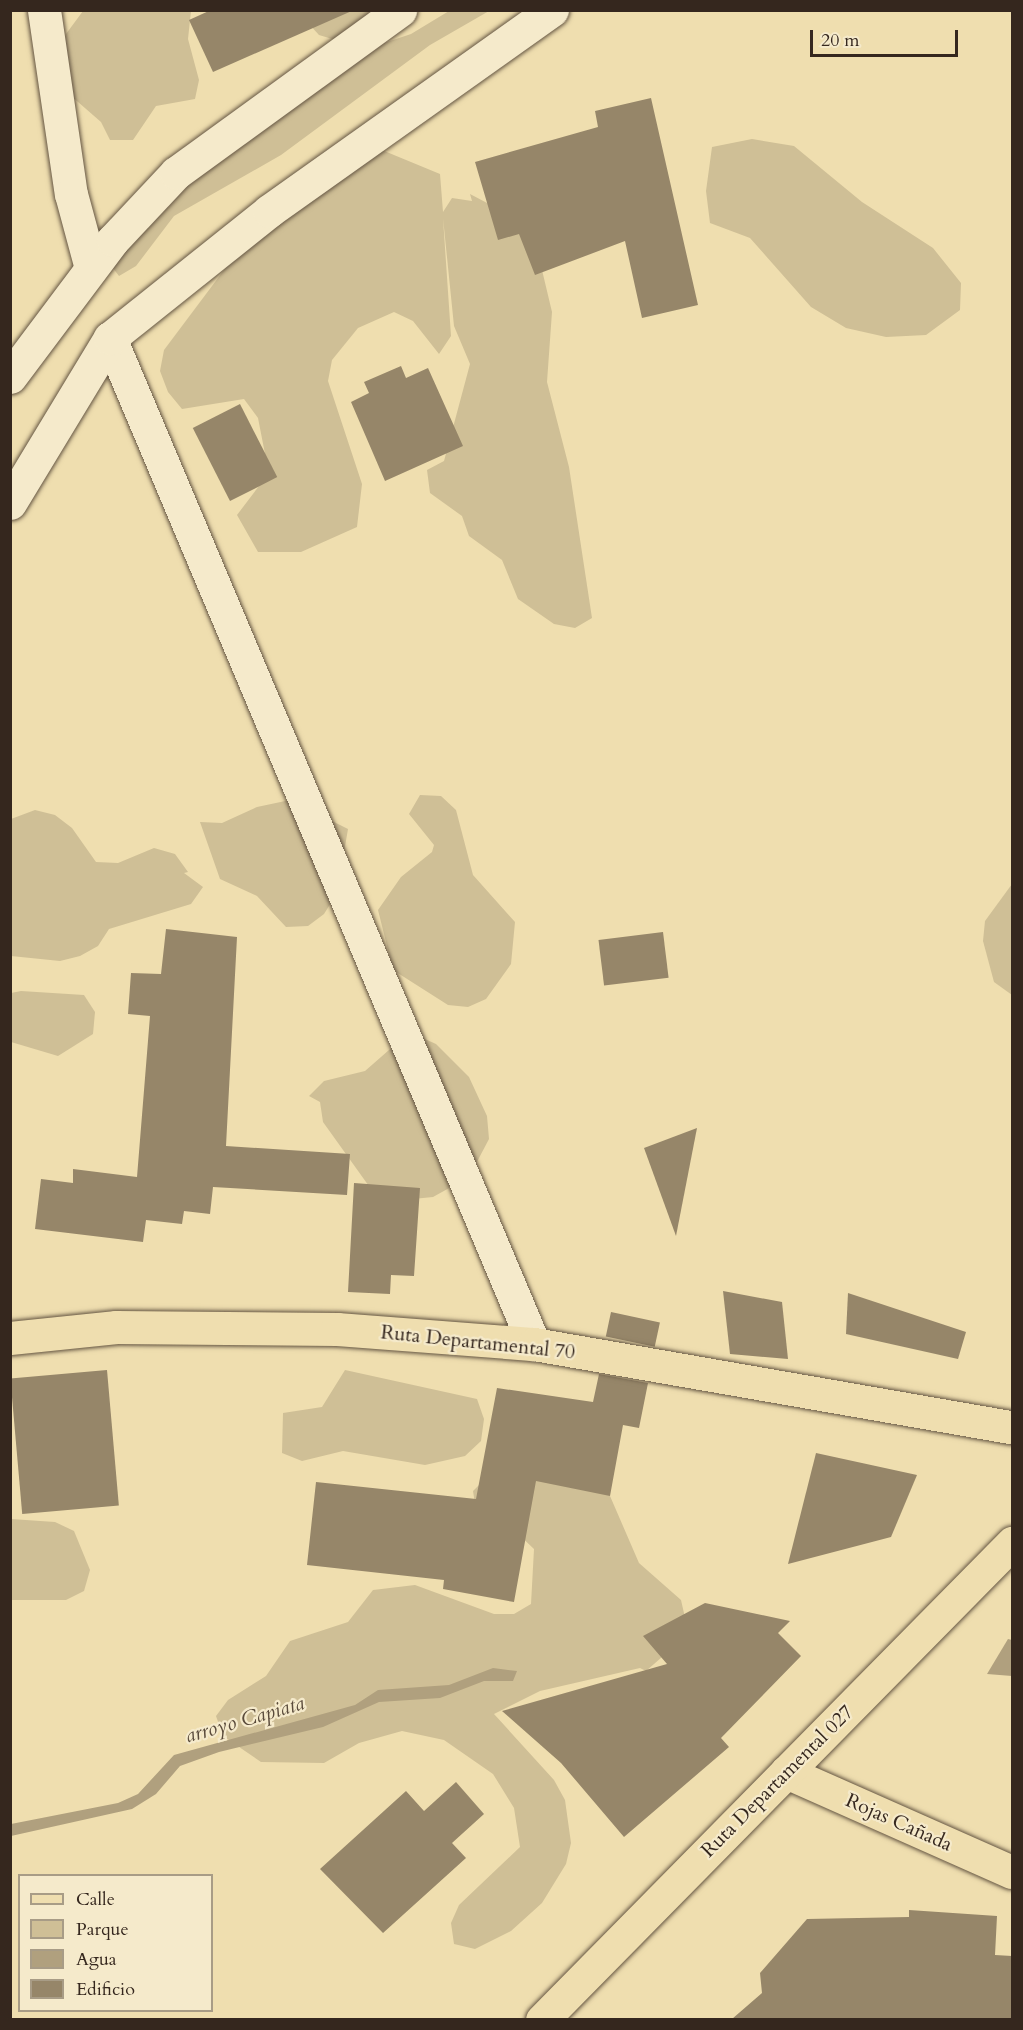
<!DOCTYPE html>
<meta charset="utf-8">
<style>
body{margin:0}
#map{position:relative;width:1023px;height:2030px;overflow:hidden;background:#efdeaf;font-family:Cardo,serif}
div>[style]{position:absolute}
.green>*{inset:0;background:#cfbf96}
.water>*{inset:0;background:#b0a07e}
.building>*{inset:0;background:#968669;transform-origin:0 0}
.roads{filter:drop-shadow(0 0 2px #645542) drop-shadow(0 0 2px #645542)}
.minor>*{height:33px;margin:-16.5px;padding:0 16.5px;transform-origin:16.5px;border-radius:16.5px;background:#f5eacb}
.major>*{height:33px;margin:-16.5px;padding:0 16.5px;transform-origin:16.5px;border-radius:16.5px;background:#efdeaf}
span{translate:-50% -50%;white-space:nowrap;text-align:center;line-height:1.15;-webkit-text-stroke:4.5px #f5eacb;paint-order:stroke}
.street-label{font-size:20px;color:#35271e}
.water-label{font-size:21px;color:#5a4b3b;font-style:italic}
.frame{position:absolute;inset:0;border:12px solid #35271e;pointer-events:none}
.legend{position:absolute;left:18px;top:1874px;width:195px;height:138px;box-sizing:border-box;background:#f5eacb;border:2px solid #a89c86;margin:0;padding:8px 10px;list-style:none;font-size:18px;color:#35271e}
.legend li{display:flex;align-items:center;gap:12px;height:30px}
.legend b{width:30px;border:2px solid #a89c86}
.scale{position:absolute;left:810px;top:30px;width:148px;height:27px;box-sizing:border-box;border:3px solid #35271e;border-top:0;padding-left:8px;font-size:18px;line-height:21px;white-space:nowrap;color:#35271e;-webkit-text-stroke:4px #f5eacb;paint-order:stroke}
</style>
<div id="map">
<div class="green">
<div style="clip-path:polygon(83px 11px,191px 11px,188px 39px,199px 80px,195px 99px,156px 106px,133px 140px,110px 140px,101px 122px,70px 95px,60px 56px,66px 34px)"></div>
<div style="clip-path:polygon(297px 11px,385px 11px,339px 41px,319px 35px)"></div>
<div style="clip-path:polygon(449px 11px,489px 11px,430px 45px,281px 155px,174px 216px,136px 266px,119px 276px,106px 259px,127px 223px,375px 46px,411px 34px)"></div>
<div style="clip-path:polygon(752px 139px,794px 146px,862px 202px,933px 248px,961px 283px,960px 310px,926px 335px,886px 337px,846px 328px,811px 307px,750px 238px,710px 223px,706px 191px,712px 147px)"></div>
<div style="clip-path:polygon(377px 148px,440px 174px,443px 212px,452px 198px,472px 201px,470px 194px,489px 204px,522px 231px,542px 270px,552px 312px,547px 382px,569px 467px,592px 618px,575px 628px,554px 624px,518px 599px,502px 560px,469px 536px,462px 516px,430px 493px,427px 470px,444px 461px,470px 364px,454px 326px,443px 218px,451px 336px,439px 354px,413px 321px,394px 312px,358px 328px,332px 360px,328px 381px,362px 484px,357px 527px,301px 552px,258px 552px,237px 515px,262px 482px,266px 459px,258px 418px,244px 399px,182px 409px,168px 392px,160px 371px,164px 350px,227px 266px)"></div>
<div style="clip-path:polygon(420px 795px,441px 796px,456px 810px,473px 875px,515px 922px,511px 964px,486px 999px,468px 1007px,448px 1005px,393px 970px,378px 910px,401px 877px,432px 852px,434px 845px,409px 814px)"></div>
<div style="clip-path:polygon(290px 800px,348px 829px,337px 893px,324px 914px,308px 926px,286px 927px,257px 896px,220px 879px,200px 822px,222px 823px,257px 807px)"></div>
<div style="clip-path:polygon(35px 810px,55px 815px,72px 828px,96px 862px,118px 863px,154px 848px,175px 854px,188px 872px,184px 873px,203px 887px,191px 904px,109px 929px,98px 946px,80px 956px,60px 961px,11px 956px,11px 819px)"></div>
<div style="clip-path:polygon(1012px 884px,1012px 995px,994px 982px,983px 941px,985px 921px)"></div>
<div style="clip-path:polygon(21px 991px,84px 995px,95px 1012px,93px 1034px,58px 1056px,11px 1042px,11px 993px)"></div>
<div style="clip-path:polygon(416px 1035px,436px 1044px,469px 1077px,487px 1116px,489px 1139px,469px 1177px,433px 1197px,413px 1199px,371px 1189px,323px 1122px,320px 1102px,309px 1096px,324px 1081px,365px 1071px,397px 1043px)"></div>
<div style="clip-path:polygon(345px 1370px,477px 1399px,484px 1419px,481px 1441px,465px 1456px,425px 1465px,343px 1451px,302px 1461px,282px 1453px,283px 1413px,322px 1407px)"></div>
<div style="clip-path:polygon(487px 1477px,591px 1484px,610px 1496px,639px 1563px,681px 1600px,686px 1622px,678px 1643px,646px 1671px,640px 1668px,540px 1691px,494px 1714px,554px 1780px,565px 1800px,571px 1843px,566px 1864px,542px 1903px,511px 1931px,475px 1949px,454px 1944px,451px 1923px,459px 1905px,520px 1847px,514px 1808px,493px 1774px,444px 1740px,402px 1731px,359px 1743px,324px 1763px,261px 1762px,223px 1736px,216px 1716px,228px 1700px,266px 1676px,290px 1641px,348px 1622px,373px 1590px,415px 1585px,494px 1614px,514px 1614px,531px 1604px,534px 1549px,513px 1529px,476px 1510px,473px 1491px)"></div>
<div style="clip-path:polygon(11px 1519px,55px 1522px,74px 1531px,90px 1570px,84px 1591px,66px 1600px,11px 1600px)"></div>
</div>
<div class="water">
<div style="clip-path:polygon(1008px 1639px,1012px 1640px,1012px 1676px,987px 1674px)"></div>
<div style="clip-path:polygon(493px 1668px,517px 1671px,513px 1681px,484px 1681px,440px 1698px,379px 1702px,323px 1727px,219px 1752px,180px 1766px,156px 1794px,132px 1809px,11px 1836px,11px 1824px,118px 1803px,138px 1794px,174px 1755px,355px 1705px,378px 1690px,449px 1685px)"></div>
</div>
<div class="building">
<div style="clip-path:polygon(211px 10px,354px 10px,213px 72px,189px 20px)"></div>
<div style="clip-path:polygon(651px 98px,698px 305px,642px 318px,625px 241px,535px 275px,519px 234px,498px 240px,475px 162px,598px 127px,595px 111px)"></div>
<div style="clip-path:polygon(401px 366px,406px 378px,428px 368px,463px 446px,385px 481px,351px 402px,369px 393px,364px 382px)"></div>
<div style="left:240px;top:404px;width:82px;height:53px;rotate:63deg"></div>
<div style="clip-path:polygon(166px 929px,237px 937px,226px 1146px,350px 1154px,347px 1195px,213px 1187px,210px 1214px,184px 1211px,182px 1224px,146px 1220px,143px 1242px,35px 1229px,41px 1179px,73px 1183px,73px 1169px,137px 1177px,150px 1016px,128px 1014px,131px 973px,161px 974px)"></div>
<div style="left:663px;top:932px;width:46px;height:65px;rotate:83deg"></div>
<div style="clip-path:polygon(697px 1128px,676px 1236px,644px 1148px)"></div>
<div style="clip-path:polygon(354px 1183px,420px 1188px,414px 1276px,391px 1275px,390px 1294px,348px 1292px)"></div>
<div style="clip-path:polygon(723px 1291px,782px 1302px,788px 1359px,730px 1354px)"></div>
<div style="clip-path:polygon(848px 1293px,966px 1332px,958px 1359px,846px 1334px)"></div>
<div style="left:611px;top:1312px;width:50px;height:25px;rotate:12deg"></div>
<div style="left:107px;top:1370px;width:136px;height:97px;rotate:85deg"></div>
<div style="clip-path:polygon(599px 1374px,648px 1383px,639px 1428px,623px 1425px,610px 1496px,536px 1481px,514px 1602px,443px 1589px,444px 1580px,307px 1565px,316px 1482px,476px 1499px,497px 1388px,593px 1402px)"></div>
<div style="clip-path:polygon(816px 1453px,917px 1475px,891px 1537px,788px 1564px)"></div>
<div style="clip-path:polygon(705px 1603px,790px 1621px,778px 1633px,801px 1656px,721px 1738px,729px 1747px,624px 1837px,561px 1763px,502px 1711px,667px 1664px,643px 1636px)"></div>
<div style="clip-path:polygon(456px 1782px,484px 1814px,452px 1843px,466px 1858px,383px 1933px,320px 1869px,406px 1791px,424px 1811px)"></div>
<div style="clip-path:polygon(909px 1910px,997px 1916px,995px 1955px,1012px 1956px,1012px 2019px,732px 2019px,762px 1993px,760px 1973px,807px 1919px,909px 1917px)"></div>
</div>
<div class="roads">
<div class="minor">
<div style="left:44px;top:10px;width:186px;rotate:81.7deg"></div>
<div style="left:71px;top:194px;width:77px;rotate:74.9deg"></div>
<div style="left:110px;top:338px;width:1092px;rotate:67.15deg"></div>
<div style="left:10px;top:377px;width:171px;rotate:-53.1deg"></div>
<div style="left:113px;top:240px;width:92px;rotate:-46.8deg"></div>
<div style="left:176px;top:173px;width:277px;rotate:-36deg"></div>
<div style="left:10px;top:503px;width:193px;rotate:-58.8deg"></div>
<div style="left:110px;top:338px;width:203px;rotate:-38.6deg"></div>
<div style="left:269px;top:211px;width:347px;rotate:-35.4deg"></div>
</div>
<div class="major">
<div style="left:10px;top:1338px;width:107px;rotate:-5.9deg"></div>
<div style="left:116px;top:1327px;width:221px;rotate:0.5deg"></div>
<div style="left:337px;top:1329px;width:198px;rotate:4.4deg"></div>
<div style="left:534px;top:1344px;width:485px;rotate:9.9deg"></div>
<div style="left:786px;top:1772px;width:247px;rotate:23.9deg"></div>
<div style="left:542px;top:2020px;width:670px;rotate:-45.42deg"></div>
</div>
</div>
<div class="street-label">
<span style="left:478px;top:1342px;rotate:6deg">Ruta Departamental 70</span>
<span style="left:777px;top:1781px;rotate:-45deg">Ruta Departamental 027</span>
<span style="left:899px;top:1822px;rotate:24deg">Rojas Cañada</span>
</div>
<div class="water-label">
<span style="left:245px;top:1720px;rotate:-16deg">arroyo Capiata</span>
</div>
<div class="frame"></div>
<ul class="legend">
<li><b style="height:8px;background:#efdeaf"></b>Calle</li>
<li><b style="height:16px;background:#cfbf96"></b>Parque</li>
<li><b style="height:16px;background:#b0a07e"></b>Agua</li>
<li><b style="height:16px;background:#968669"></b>Edificio</li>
</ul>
<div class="scale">20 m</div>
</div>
